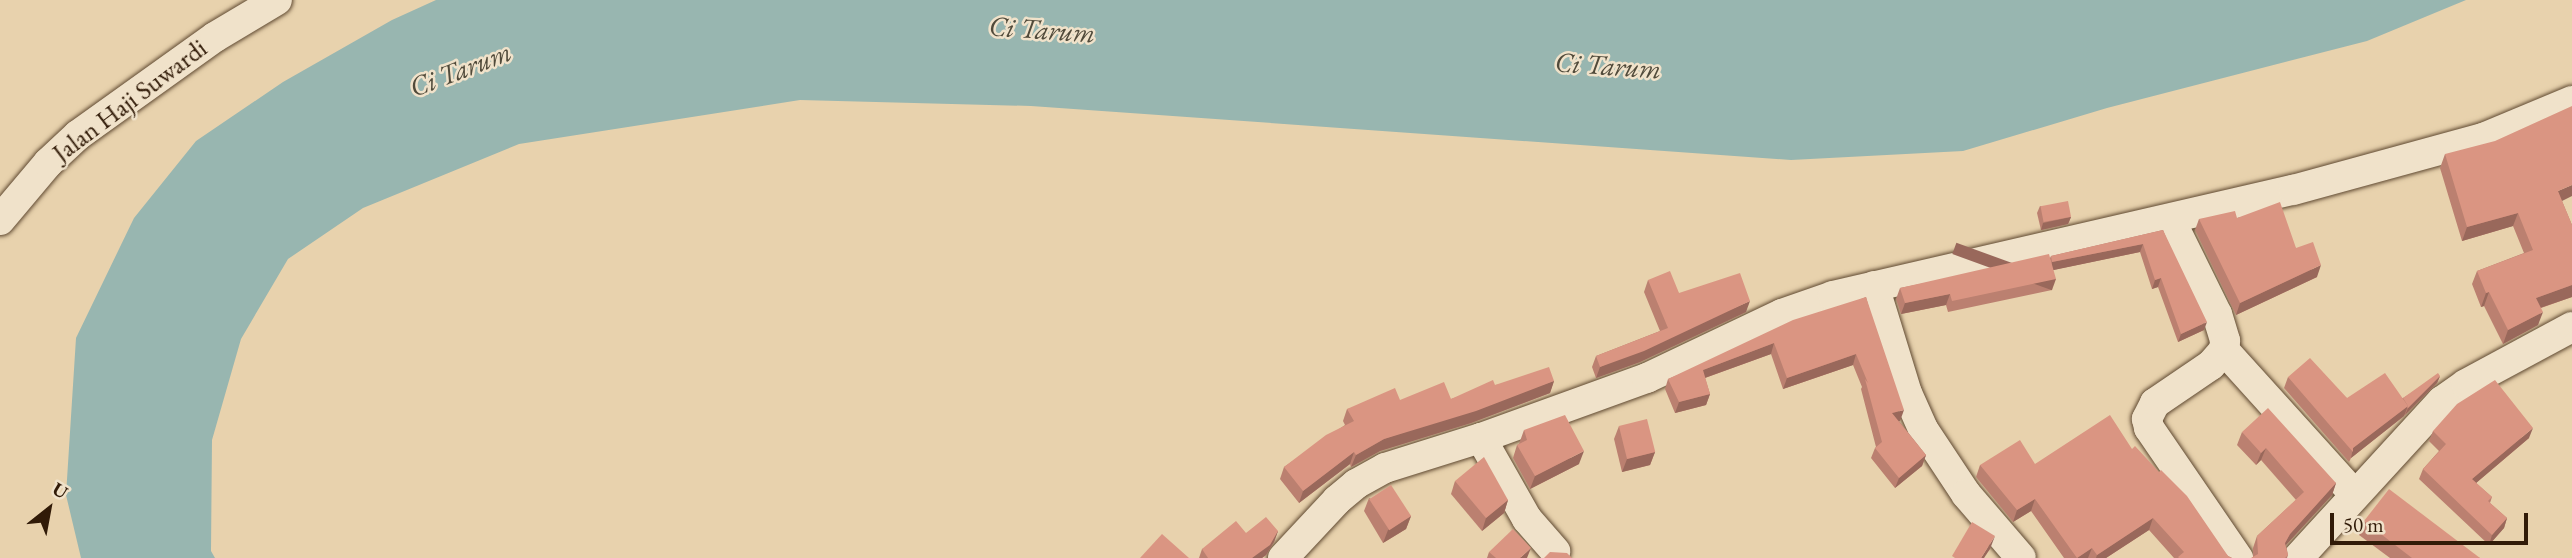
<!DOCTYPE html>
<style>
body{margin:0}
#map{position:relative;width:2572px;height:558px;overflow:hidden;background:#e8d2ad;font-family:"EB Garamond",serif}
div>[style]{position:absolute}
.water>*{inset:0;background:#98b6b0}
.roads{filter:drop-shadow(0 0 2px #5f4931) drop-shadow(0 0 2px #5f4931)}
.minor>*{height:30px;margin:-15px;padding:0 15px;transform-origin:15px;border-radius:15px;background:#f0e2ca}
.wall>*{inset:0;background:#bb8070}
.shaded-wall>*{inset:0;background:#99685b;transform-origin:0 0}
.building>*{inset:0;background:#da9582;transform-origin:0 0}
span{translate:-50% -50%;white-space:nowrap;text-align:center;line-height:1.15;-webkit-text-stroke:5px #f0e2ca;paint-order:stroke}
.street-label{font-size:26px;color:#311b08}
.water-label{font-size:28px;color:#504a3a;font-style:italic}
.north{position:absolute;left:14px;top:474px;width:70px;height:70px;-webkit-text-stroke:5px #f0e2ca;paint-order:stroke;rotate:31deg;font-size:19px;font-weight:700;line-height:28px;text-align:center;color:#311b08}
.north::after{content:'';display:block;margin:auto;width:24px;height:32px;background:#311b08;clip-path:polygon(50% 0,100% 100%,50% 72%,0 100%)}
.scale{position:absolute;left:2330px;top:513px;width:198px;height:32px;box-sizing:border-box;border:4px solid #311b08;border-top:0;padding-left:9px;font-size:21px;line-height:24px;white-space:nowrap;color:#311b08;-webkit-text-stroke:5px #f0e2ca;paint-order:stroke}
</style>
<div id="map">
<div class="water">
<div style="clip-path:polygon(436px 0,2466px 0,2367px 41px,2107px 108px,1963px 151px,1791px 160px,1031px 106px,800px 100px,519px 144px,363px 208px,288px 259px,241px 339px,212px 440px,211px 551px,215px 558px,81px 558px,66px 495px,76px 338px,134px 218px,196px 141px,283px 82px,392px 20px)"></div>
</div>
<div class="roads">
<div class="minor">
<div style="left:2170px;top:219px;width:106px;rotate:63.7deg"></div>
<div style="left:2217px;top:314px;width:28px;rotate:73deg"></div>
<div style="left:2225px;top:341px;width:9px;rotate:96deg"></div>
<div style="left:2224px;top:350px;width:20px;rotate:131deg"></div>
<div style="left:2211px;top:365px;width:68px;rotate:145.8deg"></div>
<div style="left:2155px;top:403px;width:18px;rotate:117deg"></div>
<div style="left:2147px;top:419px;width:9px;rotate:77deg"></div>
<div style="left:2149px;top:428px;width:158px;rotate:55.6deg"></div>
<div style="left:0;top:220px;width:75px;rotate:-49.9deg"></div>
<div style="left:48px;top:163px;width:41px;rotate:-43deg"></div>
<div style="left:78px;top:135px;width:168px;rotate:-35.6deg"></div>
<div style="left:215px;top:37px;width:72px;rotate:-30.8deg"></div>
<div style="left:1874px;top:286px;width:112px;rotate:72.9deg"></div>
<div style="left:1907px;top:393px;width:39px;rotate:66deg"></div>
<div style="left:1923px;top:429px;width:78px;rotate:56.5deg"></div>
<div style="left:1966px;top:494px;width:84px;rotate:49.3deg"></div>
<div style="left:2224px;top:350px;width:194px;rotate:47.9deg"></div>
<div style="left:1481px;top:438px;width:93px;rotate:60.4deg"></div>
<div style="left:1527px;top:519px;width:43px;rotate:48.8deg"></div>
<div style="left:1283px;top:558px;width:79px;rotate:-47deg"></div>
<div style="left:1337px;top:500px;width:25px;rotate:-40deg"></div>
<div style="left:1356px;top:484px;width:33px;rotate:-29deg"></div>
<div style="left:1385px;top:468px;width:101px;rotate:-17.4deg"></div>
<div style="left:1481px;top:438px;width:177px;rotate:-19.9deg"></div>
<div style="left:1647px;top:378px;width:149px;rotate:-25.4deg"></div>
<div style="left:1782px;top:314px;width:54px;rotate:-19.4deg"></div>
<div style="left:1833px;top:296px;width:472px;rotate:-13deg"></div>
<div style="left:2293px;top:190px;width:197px;rotate:-15.3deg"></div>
<div style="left:2483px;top:138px;width:96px;rotate:-22.6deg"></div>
<div style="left:2298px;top:558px;width:213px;rotate:-47.5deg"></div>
<div style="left:2442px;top:401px;width:29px;rotate:-35deg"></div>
<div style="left:2466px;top:384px;width:120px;rotate:-28.3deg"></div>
</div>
</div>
<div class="wall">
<div style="clip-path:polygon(2445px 154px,2562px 201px,2572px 225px,2572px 297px,2541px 308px,2538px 325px,2503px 344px,2484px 306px,2481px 307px,2472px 284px,2477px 271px,2524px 253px,2513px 226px,2462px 241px,2440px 168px)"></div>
<div style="clip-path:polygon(2040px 206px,2071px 217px,2068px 224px,2041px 230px,2037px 213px)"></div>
<div style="clip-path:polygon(2237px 218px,2296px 248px,2317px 277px,2236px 315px,2195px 230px,2199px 219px)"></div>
<div style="clip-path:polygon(2163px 230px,2204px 330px,2178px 342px,2158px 287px,2152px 289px,2140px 252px,2053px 270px,2052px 290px,1948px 312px,1946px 305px,1901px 314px,1896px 299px,1900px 288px,2050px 258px,2051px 256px)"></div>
<div style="clip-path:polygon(1648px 280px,1679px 293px,1746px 312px,1640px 362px,1596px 378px,1592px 367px,1596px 356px,1660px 331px,1644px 292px)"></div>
<div style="clip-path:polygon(1866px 297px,1900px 421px,1899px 421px,1926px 455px,1922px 466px,1895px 488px,1871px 458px,1875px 448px,1876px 447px,1861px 389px,1862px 387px,1853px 365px,1783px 389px,1771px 354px,1705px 378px,1710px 394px,1706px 405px,1675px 413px,1665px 389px,1668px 379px)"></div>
<div style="clip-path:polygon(2440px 376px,2437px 383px,2404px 416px,2351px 458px,2349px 462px,2284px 388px,2288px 377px,2347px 398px,2403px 398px)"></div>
<div style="clip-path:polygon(1554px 381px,1550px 393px,1471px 423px,1380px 451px,1351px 467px,1350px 464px,1299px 503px,1280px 479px,1284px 467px,1345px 425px,1343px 421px,1347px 409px,1400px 400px,1451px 399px,1495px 385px)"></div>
<div style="clip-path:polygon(1619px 426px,1655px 452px,1650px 465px,1622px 472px,1614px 439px)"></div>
<div style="clip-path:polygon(1524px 430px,1579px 464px,1530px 489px,1513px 458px,1517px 445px,1519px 444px)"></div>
<div style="clip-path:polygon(2433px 431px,2529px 438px,2476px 483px,2492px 497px,2490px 503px,2507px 518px,2504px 528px,2489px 545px,2419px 479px,2423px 469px,2439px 451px,2429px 441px)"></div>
<div style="clip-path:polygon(2242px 432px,2336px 483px,2332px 495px,2286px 545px,2288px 555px,2287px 558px,2252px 558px,2253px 557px,2253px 548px,2257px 536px,2296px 500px,2261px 460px,2256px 465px,2237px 445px)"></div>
<div style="clip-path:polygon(2132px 449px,2228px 556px,2232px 558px,2174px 558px,2149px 530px,2106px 558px,2064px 558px,2031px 511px,2013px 522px,1976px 477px,1980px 465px,2035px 464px)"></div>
<div style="clip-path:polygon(1455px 481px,1508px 500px,1504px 513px,1482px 531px,1451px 494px)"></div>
<div style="clip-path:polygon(1369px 498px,1411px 516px,1406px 529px,1383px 543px,1364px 511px)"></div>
<div style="clip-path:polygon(2364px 521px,2480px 558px,2390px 558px,2359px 535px)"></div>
<div style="clip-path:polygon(1278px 531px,1274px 542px,1266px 555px,1262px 558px,1199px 558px,1202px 549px,1246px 533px)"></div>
<div style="clip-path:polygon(1489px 552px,1527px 558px,1487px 558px)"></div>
</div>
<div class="shaded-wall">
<div style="clip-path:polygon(2572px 185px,2572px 196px,2554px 205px,2558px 191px)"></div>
<div style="clip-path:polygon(2518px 213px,2513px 226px,2462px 241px,2467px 227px)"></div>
<div style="clip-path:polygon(2071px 217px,2068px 224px,2041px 230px,2043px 223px)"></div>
<div style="clip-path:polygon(2143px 244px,2140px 252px,2049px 271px,2052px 262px)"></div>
<div style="clip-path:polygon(2321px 265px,2317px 277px,2236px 315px,2240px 303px)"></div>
<div style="clip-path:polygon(2161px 278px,2158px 287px,2152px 289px,2155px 280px)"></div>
<div style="left:2056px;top:279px;width:12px;height:106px;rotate:110deg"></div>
<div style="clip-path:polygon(2572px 285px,2572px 297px,2531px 311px,2536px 298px)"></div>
<div style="clip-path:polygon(2489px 292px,2484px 306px,2481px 307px,2486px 293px)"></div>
<div style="clip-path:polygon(1950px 294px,1946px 305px,1901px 314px,1905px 303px)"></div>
<div style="clip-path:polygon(1750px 301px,1746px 312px,1640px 362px,1596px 378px,1600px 367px)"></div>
<div style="clip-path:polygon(2543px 312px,2538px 325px,2503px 344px,2508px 330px)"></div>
<div style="clip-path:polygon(2207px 322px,2204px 330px,2178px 342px,2181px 334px)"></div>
<div style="clip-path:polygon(1774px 343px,1771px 354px,1699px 380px,1703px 370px)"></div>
<div style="clip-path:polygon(1856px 354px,1853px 365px,1783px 389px,1787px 378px)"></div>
<div style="clip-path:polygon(2440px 376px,2437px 383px,2405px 415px,2408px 408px)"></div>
<div style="clip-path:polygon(1554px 381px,1550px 393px,1471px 423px,1380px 451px,1351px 467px,1356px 455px,1384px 439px)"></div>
<div style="clip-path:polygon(1710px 394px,1706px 405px,1675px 413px,1679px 402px)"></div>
<div style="clip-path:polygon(2408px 406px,2404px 416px,2351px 458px,2353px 448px)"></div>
<div style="clip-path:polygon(1904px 410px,1900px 421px,1888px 424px,1892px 413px)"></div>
<div style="clip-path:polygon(2533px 428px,2529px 438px,2469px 489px,2472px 479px)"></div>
<div style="clip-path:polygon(2266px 448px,2261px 460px,2256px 465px,2261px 453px)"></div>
<div style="clip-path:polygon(1584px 451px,1579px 464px,1530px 489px,1535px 476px)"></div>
<div style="clip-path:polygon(1354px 452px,1350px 464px,1299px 503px,1303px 491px)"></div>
<div style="clip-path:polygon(1655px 452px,1650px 465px,1622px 472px,1627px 459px)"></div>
<div style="clip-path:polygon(1926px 455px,1922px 466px,1895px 488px,1899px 478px)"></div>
<div style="clip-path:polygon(2336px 483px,2332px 495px,2285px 546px,2285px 543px,2290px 534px)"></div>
<div style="clip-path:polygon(2035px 499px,2031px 511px,2013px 522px,2017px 510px)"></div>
<div style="clip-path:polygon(1508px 500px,1504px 513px,1482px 531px,1486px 518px)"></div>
<div style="clip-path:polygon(1411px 516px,1406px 529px,1383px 543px,1388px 530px)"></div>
<div style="clip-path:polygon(2153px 518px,2149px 530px,2106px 558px,2096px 558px,2097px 555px)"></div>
<div style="clip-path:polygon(2507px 518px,2504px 528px,2489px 545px,2492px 535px)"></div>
<div style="clip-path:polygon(1278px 531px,1274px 542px,1266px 555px,1262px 558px,1252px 558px)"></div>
<div style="clip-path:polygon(1995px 536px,1990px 549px,1984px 558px,1981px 558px)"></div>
<div style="clip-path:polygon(1531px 548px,1527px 558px,1520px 558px)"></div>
<div style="clip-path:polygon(2092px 548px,2088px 558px,2077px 558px)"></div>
</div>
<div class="building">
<div style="clip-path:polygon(2572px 106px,2572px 185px,2558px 191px,2572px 225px,2572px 285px,2536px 298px,2543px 312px,2508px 330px,2489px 292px,2486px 293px,2477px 271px,2533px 250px,2518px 213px,2467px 227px,2445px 154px,2495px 141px)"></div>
<div style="left:2068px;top:201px;width:16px;height:28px;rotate:79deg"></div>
<div style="clip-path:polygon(2280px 202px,2296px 248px,2313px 242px,2321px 265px,2240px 303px,2199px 219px,2235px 211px,2237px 218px)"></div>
<div style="clip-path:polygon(2163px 230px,2207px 322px,2181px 334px,2161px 278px,2155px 280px,2143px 244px,2052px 262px,2051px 256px)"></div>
<div style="clip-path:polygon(2049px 254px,2056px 279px,1952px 301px,1950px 294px,1905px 303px,1900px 288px)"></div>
<div style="clip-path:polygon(1670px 271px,1679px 293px,1740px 273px,1750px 301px,1644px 351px,1600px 367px,1596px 356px,1668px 328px,1648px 280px)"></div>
<div style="clip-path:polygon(1866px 297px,1904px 410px,1892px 413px,1926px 455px,1899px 478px,1875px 448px,1882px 442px,1865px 379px,1868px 383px,1856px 354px,1787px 378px,1774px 343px,1703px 370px,1710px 394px,1679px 402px,1668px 379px,1793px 320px)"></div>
<div style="clip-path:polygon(2310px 358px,2347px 398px,2385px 373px,2408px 406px,2353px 448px,2353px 452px,2288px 377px)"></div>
<div style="clip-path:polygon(1549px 367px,1554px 381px,1476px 411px,1384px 439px,1356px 455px,1354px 452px,1303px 491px,1284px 467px,1326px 435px,1354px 421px,1347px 409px,1395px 388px,1400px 400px,1444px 382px,1451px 399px,1493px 380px,1495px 385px)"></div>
<div style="clip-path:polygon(2438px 373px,2440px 376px,2408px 408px,2407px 407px,2408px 406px,2403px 398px)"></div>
<div style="clip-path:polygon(2495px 380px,2533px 428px,2472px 479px,2492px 497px,2488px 501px,2507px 518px,2492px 535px,2423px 469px,2446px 444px,2433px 431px,2457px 404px)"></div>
<div style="clip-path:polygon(2268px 408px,2336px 483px,2290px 534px,2285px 543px,2288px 555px,2285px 558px,2251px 558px,2258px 554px,2257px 536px,2304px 492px,2266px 448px,2261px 453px,2242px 432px)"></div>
<div style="clip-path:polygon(1565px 415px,1584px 451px,1535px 476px,1517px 445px,1527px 440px,1524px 430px)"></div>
<div style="clip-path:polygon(2110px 415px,2132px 449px,2135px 446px,2159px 472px,2161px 470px,2187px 496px,2228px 556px,2232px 558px,2179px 558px,2178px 557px,2184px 552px,2153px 518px,2097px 555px,2092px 548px,2077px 558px,2035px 499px,2017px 510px,1980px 465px,2020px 440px,2035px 464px)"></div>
<div style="left:1647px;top:419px;width:34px;height:29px;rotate:76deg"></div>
<div style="clip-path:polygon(1484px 457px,1508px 500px,1486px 518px,1455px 481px)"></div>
<div style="left:1391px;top:485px;width:37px;height:26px;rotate:57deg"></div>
<div style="clip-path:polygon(2389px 489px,2480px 558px,2412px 558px,2364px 521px)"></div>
<div style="clip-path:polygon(1266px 517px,1278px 531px,1270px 545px,1252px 558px,1208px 558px,1202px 549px,1236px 521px,1246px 533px)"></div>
<div style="clip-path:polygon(1972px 522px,1995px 536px,1981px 558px,1955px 558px,1952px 556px)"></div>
<div style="clip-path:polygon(1513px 529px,1531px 548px,1520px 558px,1496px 558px,1489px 552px)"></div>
<div style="clip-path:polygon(1162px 534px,1189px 558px,1140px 558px)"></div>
<div style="clip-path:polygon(1550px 552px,1567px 553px,1572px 558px,1544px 558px)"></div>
</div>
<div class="street-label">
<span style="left:130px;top:101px;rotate:-37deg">Jalan Haji Suwardi</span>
</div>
<div class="water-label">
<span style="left:1042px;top:29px;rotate:4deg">Ci Tarum</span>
<span style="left:1608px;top:65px;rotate:4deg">Ci Tarum</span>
<span style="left:460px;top:69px;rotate:-21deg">Ci Tarum</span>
</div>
<div class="north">U</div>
<div class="scale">50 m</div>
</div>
